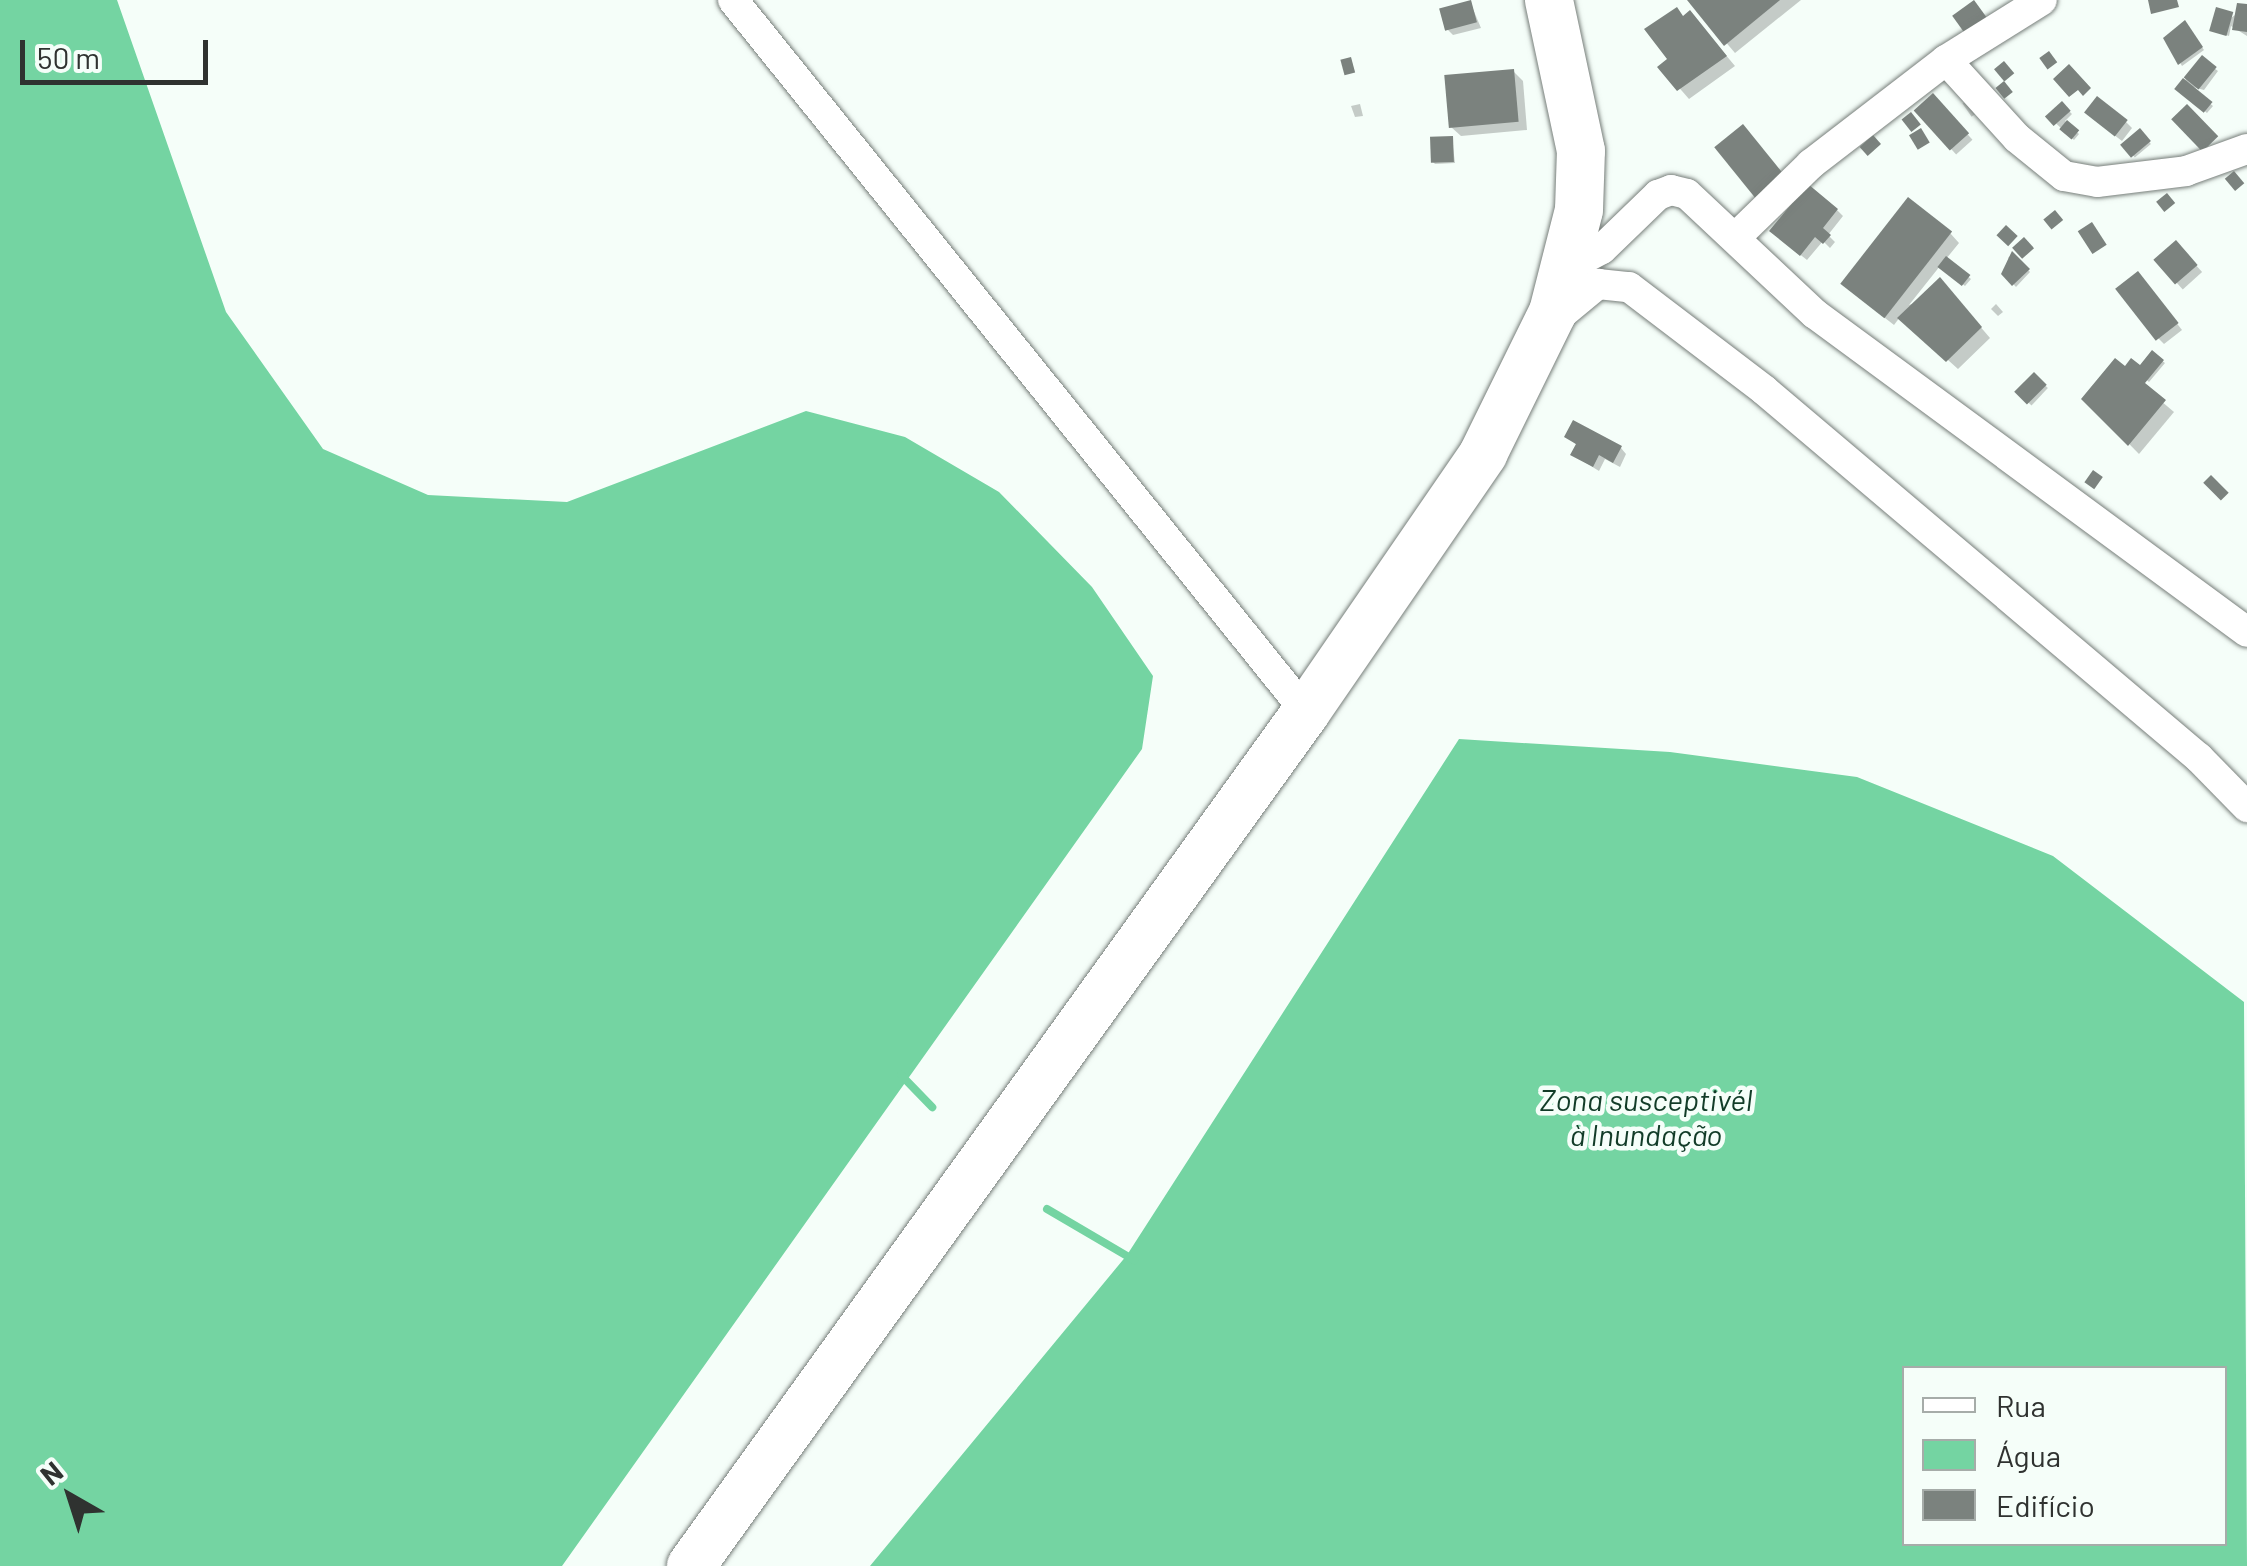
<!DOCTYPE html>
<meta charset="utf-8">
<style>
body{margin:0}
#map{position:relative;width:2247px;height:1566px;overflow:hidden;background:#f5fef9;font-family:Barlow,sans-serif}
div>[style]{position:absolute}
.water>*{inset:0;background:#74d4a2}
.shadow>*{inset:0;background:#0003;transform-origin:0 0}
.stream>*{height:8px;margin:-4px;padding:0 4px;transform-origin:4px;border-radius:4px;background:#74d4a2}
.building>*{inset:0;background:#7b827e;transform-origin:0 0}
.roads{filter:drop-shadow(0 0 2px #777e7a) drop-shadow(0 0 2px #777e7a)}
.minor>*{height:30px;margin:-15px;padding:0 15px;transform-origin:15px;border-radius:15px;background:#fff}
.primary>*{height:48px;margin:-24px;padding:0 24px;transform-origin:24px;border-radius:24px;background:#fff}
span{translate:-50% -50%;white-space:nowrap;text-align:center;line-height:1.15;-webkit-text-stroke:9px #f5fef9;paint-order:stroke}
.water-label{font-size:30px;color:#123c28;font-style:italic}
.legend{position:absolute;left:1902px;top:1366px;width:325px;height:180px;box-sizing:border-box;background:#f5fef9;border:2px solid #a6aca9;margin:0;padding:12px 18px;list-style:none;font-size:30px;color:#2f3230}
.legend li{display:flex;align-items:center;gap:20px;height:50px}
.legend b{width:50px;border:2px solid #a6aca9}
.north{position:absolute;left:20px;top:1446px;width:100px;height:100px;-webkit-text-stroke:8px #f5fef9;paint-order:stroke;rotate:321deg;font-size:28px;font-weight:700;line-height:40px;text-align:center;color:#2f3230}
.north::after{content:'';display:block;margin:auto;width:35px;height:45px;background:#2f3230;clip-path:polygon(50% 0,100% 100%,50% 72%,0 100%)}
.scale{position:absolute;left:20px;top:40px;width:188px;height:45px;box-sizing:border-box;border:5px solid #2f3230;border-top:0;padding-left:12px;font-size:30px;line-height:35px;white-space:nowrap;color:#2f3230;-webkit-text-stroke:8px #f5fef9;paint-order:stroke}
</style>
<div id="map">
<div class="water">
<div style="clip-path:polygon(0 0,117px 0,226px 312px,323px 449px,428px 495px,567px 502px,806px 411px,905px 437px,999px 492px,1092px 587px,1153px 676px,1142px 749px,562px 1566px,0 1566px)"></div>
<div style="clip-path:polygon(evenodd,1459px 739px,1670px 752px,1857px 777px,2053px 856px,2244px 1002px,2247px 1566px,870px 1566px,1127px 1255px,1459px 739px,1904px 1368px,2224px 1368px,2224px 1544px,1904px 1544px,1904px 1368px)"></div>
</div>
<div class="shadow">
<div style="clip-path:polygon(1690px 0,1801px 0,1735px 53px)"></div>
<div style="clip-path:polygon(1470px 2px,1481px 28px,1453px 35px,1447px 29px)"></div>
<div style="clip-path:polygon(2247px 7px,2247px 36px,2231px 26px,2229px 36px,2213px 30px)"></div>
<div style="clip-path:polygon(1684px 18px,1699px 23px,1735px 66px,1689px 99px,1661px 67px,1671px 59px)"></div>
<div style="clip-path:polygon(2185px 24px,2204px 50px,2182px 66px,2166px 39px)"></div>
<div style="clip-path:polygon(2202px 59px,2218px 71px,2204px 90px,2189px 86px,2213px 106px,2207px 113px,2178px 89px)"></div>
<div style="clip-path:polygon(1513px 71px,1523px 81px,1527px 130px,1461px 136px,1451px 127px)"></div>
<div style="left:1933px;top:96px;width:59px;height:22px;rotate:48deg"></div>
<div style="left:1969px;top:99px;width:16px;height:8px;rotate:55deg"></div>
<div style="clip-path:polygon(1360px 104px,1363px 116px,1355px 117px,1351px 106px)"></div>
<div style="clip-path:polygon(2062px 104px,2072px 114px,2065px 121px,2079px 134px,2074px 140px,2049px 117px)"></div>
<div style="clip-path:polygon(2093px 119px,2126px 122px,2132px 128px,2122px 141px)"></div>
<div style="left:2140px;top:131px;width:17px;height:21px;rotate:50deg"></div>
<div style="clip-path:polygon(1452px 139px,1455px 163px,1435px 164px,1433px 162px)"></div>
<div style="clip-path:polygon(1837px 210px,1843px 216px,1828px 235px,1835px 242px,1830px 248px,1823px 241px,1807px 260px,1778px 237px)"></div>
<div style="clip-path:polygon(1950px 233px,1959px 243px,1946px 259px,1971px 279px,1965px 286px,1940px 266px,1909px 305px,1949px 290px,1990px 338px,1958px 369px,1900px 317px,1894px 325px,1853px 293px)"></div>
<div style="left:2176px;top:243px;width:39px;height:26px;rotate:48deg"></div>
<div style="clip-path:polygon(2012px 254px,2030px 272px,2016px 287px,2004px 274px,2014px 265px,2008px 258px)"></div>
<div style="clip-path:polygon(2143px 280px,2182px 330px,2164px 344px,2158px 338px)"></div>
<div style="clip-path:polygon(1996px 304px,2003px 312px,1998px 316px,1991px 309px)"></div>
<div style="clip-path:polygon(2152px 353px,2165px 363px,2149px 382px,2129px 365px,2140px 369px)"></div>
<div style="clip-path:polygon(2115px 362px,2174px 412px,2139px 454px,2085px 399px)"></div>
<div style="left:2034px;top:375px;width:19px;height:24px;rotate:43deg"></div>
<div style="clip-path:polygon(1567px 437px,1621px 448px,1626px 454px,1620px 467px,1605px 459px,1599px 471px,1573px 455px,1578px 446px)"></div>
</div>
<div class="stream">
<div style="left:901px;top:1075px;width:45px;rotate:45.9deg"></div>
<div style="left:1047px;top:1209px;width:101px;rotate:30.4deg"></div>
</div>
<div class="building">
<div style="left:1471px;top:0;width:23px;height:33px;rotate:75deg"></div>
<div style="clip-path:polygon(1687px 0,1780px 0,1724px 46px)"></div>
<div style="left:1974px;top:0;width:26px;height:27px;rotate:54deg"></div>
<div style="clip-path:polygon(2148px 0,2177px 0,2179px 7px,2151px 14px)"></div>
<div style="clip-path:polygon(2237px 3px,2247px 4px,2247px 32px,2232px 30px)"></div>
<div style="clip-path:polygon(1677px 7px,1683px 16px,1690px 10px,1727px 56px,1677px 91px,1657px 67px,1667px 59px,1644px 29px)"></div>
<div style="left:2216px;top:7px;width:18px;height:25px;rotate:16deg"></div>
<div style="clip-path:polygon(2185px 20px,2203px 47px,2178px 65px,2163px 38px)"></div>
<div style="left:2049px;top:51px;width:14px;height:12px;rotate:54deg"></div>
<div style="left:2202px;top:55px;width:19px;height:29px;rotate:39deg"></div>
<div style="left:1351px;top:57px;width:16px;height:11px;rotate:75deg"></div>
<div style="left:2004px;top:61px;width:16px;height:13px;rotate:50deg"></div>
<div style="clip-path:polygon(2069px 64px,2091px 88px,2083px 96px,2078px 90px,2069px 97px,2053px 79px)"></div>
<div style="left:1514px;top:69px;width:53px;height:70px;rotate:85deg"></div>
<div style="left:2183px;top:78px;width:38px;height:14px;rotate:39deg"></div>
<div style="left:2004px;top:81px;width:14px;height:11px;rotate:51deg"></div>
<div style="left:1933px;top:93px;width:54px;height:26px;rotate:48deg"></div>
<div style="left:2097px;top:96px;width:39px;height:21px;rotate:38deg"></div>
<div style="left:2062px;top:101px;width:13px;height:23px;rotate:48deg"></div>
<div style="left:2187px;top:104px;width:45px;height:22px;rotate:46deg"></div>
<div style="left:1911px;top:112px;width:16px;height:12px;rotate:52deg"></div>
<div style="left:2067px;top:120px;width:16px;height:12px;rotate:40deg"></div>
<div style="left:1743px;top:124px;width:71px;height:37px;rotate:51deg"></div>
<div style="left:1921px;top:128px;width:17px;height:14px;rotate:59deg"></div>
<div style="left:2140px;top:128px;width:17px;height:26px;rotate:50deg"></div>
<div style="left:1873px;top:135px;width:12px;height:18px;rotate:48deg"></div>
<div style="left:1453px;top:136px;width:26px;height:23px;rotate:88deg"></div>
<div style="left:2234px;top:171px;width:16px;height:12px;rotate:50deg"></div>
<div style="clip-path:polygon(1808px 184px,1838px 209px,1823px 228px,1831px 235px,1823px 244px,1815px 237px,1800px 256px,1769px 231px)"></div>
<div style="left:2167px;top:193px;width:13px;height:14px;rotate:51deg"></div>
<div style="left:1908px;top:197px;width:56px;height:110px;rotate:38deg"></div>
<div style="left:2055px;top:210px;width:13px;height:15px;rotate:51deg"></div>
<div style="left:2092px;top:222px;width:27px;height:17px;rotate:57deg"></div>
<div style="left:2006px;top:225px;width:16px;height:14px;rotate:43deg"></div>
<div style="left:2024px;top:237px;width:15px;height:16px;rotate:48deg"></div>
<div style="left:2176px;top:240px;width:33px;height:30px;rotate:49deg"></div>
<div style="clip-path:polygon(2012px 251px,2030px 269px,2012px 286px,2001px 274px)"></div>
<div style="left:1946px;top:256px;width:31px;height:14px;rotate:38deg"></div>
<div style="left:2138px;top:271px;width:66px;height:29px;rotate:52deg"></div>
<div style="clip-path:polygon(1940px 277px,1982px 327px,1946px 362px,1897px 318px)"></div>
<div style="clip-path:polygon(2152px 350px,2164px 360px,2145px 383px,2166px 400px,2128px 446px,2081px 399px,2115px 358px,2125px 366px,2131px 358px,2140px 365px)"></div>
<div style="left:2034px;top:372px;width:18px;height:28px;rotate:45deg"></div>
<div style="clip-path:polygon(1573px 420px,1622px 446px,1613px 463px,1599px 455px,1593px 467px,1570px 455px,1576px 444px,1564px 437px)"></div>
<div style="left:2093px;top:470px;width:12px;height:15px;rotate:35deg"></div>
<div style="left:2211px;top:475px;width:25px;height:11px;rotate:45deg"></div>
</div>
<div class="roads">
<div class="minor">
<div style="left:733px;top:0;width:914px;rotate:51.17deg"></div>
<div style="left:1946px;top:60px;width:105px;rotate:47.7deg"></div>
<div style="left:2017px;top:138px;width:60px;rotate:39deg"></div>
<div style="left:2064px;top:176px;width:34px;rotate:10deg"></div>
<div style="left:2097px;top:182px;width:90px;rotate:-7deg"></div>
<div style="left:2186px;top:171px;width:65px;rotate:-19.8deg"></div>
<div style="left:1737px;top:236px;width:103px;rotate:-44.2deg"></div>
<div style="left:1811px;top:164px;width:170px;rotate:-37.6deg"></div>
<div style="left:1946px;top:60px;width:113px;rotate:-32deg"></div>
<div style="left:1568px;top:267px;width:38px;rotate:-28deg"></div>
<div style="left:1602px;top:249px;width:78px;rotate:-44deg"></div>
<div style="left:1658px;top:195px;width:14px;rotate:-21deg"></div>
<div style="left:1671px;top:190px;width:16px;rotate:14deg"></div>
<div style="left:1687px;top:194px;width:175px;rotate:43.2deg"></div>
<div style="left:1815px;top:314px;width:536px;rotate:36.36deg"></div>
<div style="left:1552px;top:322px;width:60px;rotate:-39.6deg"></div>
<div style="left:1598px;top:284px;width:31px;rotate:6deg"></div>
<div style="left:1629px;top:287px;width:170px;rotate:37.3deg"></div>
<div style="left:1764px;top:390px;width:570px;rotate:40.23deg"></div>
<div style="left:2199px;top:758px;width:69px;rotate:45.6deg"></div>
</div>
<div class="primary">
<div style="left:691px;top:1566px;width:1052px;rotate:-54.24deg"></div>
<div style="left:1306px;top:712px;width:313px;rotate:-55.5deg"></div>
<div style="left:1483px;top:454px;width:158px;rotate:-63.8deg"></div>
<div style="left:1553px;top:312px;width:105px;rotate:-75.7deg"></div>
<div style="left:1579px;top:210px;width:59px;rotate:-88.1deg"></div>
<div style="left:1581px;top:151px;width:154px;rotate:-102deg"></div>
</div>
</div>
<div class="water-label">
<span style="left:1646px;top:1116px">Zona susceptivél<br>à Inundação</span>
</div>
<ul class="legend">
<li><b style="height:12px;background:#fff"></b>Rua</li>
<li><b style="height:28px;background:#74d4a2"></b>Água</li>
<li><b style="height:28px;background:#7b827e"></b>Edifício</li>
</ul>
<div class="north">N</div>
<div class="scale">50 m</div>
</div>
